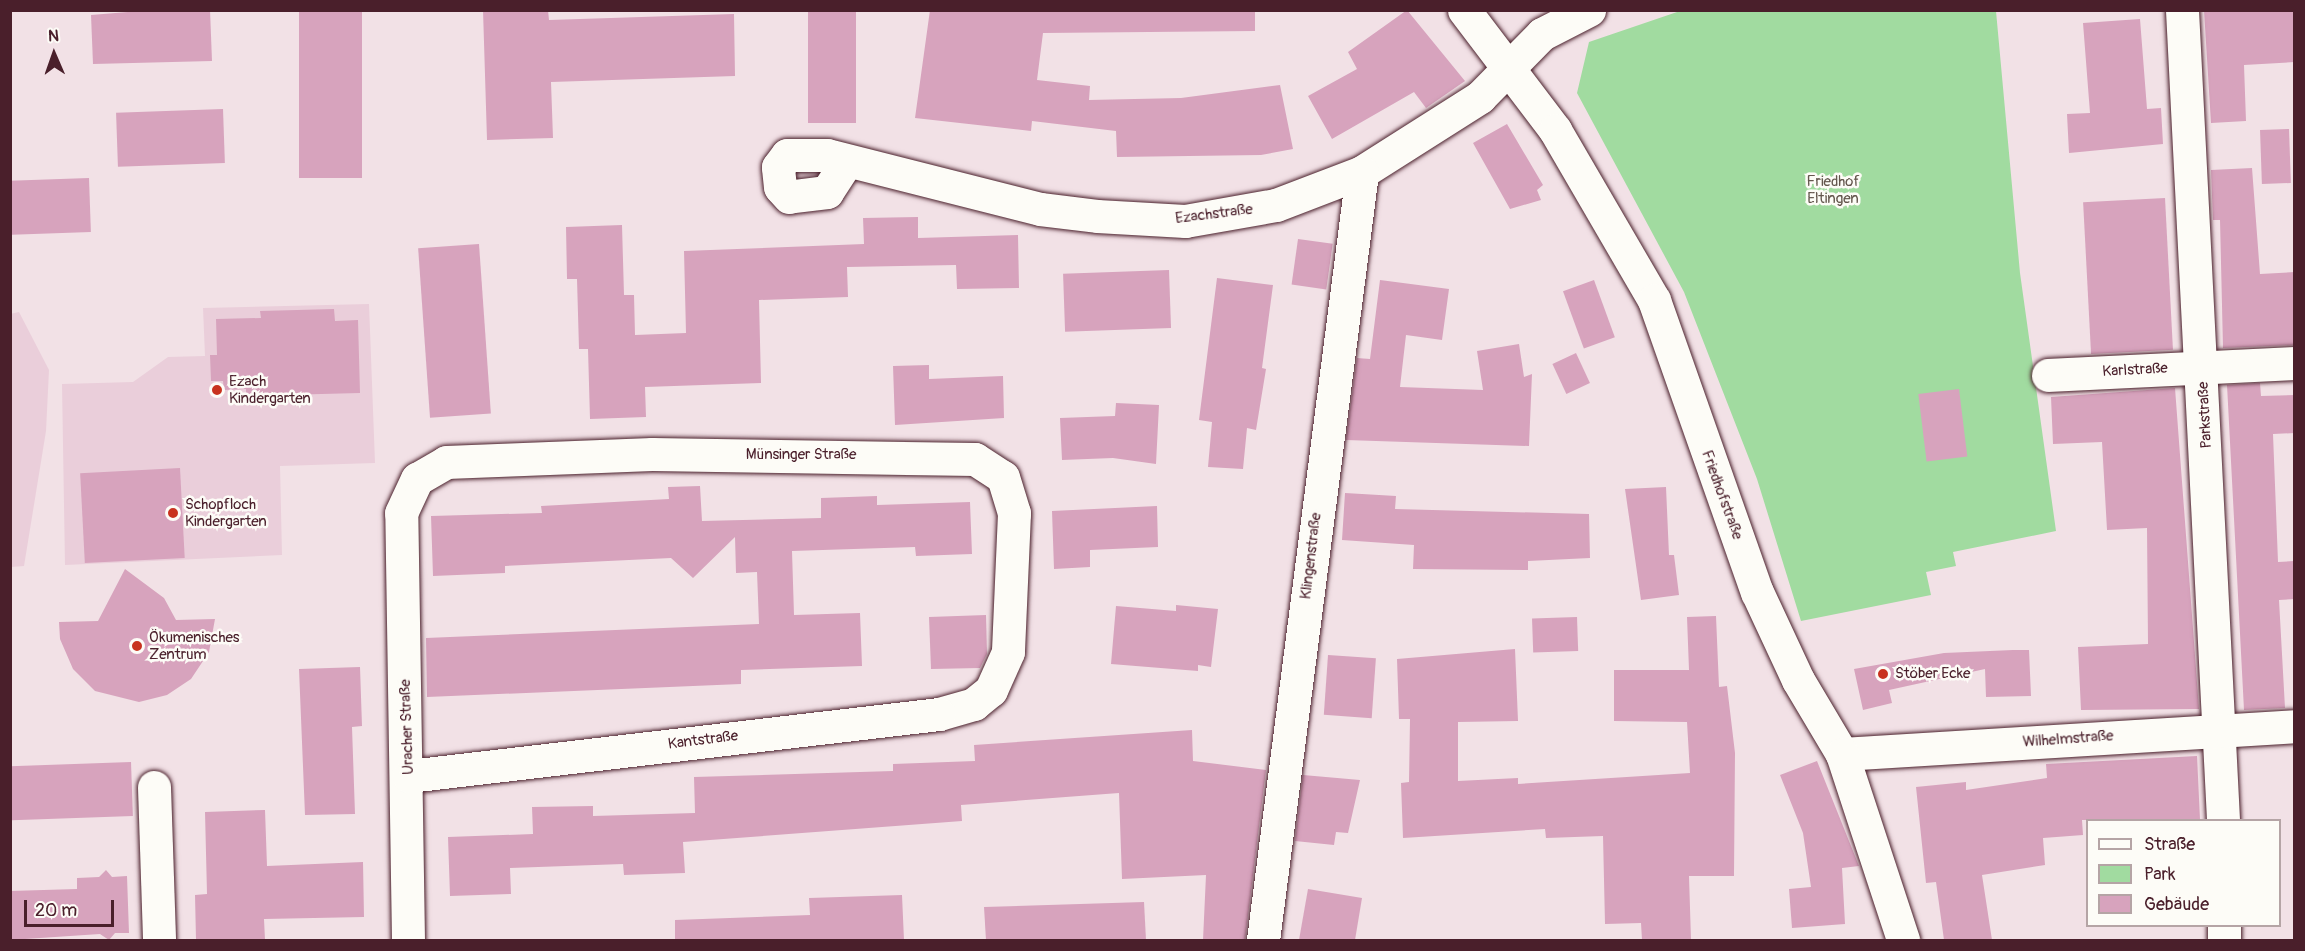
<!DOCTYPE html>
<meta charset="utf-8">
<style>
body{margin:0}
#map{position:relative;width:2305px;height:951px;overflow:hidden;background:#f2e1e6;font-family:Pangolin,sans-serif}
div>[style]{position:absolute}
.built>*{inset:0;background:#eaceda}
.green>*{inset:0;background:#a1dba0}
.building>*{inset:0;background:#d7a3bd;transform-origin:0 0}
.roads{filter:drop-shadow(0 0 2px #4a1f2b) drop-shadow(0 0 2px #4a1f2b)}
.minor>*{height:33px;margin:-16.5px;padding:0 16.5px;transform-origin:16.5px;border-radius:16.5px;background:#fdfcf7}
.tertiary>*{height:33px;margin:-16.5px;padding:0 16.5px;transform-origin:16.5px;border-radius:16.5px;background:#fdfcf7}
.dots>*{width:16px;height:16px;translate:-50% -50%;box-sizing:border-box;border:3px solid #fdfcf7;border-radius:50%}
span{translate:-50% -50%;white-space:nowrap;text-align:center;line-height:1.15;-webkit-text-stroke:5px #fdfcf7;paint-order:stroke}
.park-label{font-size:15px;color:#64574e}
.street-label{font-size:15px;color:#4a1f2b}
.poi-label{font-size:15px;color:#4a1f2b}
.left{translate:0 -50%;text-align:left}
.frame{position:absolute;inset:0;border:12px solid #4a1f2b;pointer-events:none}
.legend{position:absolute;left:2086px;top:819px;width:195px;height:108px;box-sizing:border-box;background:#fdfcf7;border:2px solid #b5a4a5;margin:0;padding:8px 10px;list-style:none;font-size:18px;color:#4a1f2b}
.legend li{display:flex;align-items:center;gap:12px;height:30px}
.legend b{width:30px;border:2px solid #b5a4a5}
.north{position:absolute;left:24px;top:24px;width:60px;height:60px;-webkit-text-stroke:4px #fdfcf7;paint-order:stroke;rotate:358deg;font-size:16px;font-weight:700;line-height:24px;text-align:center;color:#4a1f2b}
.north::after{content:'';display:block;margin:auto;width:21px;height:27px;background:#4a1f2b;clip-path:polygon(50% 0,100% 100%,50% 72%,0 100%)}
.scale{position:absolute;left:24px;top:900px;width:90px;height:27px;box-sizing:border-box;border:3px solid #4a1f2b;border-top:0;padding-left:8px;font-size:18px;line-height:21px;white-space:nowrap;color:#4a1f2b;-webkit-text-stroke:4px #fdfcf7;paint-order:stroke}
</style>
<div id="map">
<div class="built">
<div style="clip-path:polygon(369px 304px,375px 463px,280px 466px,282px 555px,65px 565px,62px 384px,133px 382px,168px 357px,205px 356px,203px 308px)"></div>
<div style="clip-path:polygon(19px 312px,49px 370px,46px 431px,24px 566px,11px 567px,10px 314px)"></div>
</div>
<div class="green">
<div style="clip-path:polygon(1680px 11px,1996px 11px,2020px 273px,2056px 531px,1953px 552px,1956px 566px,1926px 572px,1931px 595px,1801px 621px,1757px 479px,1684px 292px,1577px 93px,1589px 42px)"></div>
</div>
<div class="building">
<div style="clip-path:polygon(152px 10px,210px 10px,212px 61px,93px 64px,91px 15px)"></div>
<div style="left:299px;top:10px;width:63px;height:168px"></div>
<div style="clip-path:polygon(483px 10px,548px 10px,549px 20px,734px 14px,735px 76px,551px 82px,553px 138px,487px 140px)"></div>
<div style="left:808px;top:10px;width:48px;height:113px"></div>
<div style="clip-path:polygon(930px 10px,1255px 10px,1255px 31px,1043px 33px,1037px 80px,1090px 86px,1089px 100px,1181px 98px,1280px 85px,1293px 149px,1261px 155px,1117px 157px,1116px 131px,1032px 121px,1031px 131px,915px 118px)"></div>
<div style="clip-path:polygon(1407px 10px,1465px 81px,1426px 108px,1414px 92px,1332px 139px,1308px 96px,1357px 69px,1348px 52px)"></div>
<div style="clip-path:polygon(2204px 10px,2295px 10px,2295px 62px,2244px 65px,2246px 121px,2211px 123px)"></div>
<div style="clip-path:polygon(2140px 19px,2147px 109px,2161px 108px,2163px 144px,2069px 153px,2067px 114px,2090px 113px,2083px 23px)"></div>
<div style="left:223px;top:109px;width:54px;height:107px;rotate:88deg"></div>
<div style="clip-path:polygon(1507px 124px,1543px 185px,1537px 190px,1541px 200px,1510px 209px,1473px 143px)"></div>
<div style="left:2289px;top:129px;width:54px;height:29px;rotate:88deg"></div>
<div style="clip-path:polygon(2252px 168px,2260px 274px,2295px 272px,2295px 345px,2223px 348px,2220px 220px,2213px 220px,2211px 170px)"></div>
<div style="left:89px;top:178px;width:54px;height:79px;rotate:88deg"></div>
<div style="left:2165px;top:198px;width:152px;height:82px;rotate:87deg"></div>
<div style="clip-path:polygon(918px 217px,918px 238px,1018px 235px,1019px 288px,957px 289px,956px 265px,847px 267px,848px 297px,759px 300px,761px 383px,645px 387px,646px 417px,590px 419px,588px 349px,579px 349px,577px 279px,567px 279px,566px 227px,622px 225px,624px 295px,634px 295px,635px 335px,686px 333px,684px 251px,864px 244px,863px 218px)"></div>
<div style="left:1298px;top:239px;width:35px;height:46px;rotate:8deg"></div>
<div style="left:479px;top:244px;width:170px;height:61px;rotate:86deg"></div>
<div style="left:1169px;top:270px;width:58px;height:106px;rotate:88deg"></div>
<div style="clip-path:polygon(1217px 278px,1273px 285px,1262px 368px,1266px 369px,1256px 430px,1247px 428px,1243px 469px,1208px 467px,1212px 422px,1199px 420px)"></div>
<div style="clip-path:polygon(1380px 280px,1449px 289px,1442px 340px,1406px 335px,1400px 387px,1483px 390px,1477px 351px,1519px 344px,1524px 377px,1532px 374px,1529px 446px,1346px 440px,1357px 358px,1370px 359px)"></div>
<div style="left:1594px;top:280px;width:61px;height:33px;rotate:70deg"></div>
<div style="clip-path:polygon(334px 309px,335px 321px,358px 320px,360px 393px,246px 396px,246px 389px,224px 390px,223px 381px,211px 381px,210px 355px,217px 355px,216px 319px,261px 318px,260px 311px)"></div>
<div style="left:1576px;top:353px;width:33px;height:26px;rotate:65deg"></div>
<div style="clip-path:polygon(929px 365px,929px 379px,1003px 376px,1004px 418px,895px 425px,893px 366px)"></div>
<div style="clip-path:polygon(2260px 383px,2261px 396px,2295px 395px,2295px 433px,2273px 434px,2278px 562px,2294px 561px,2295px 599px,2279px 600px,2285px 708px,2244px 710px,2227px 385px)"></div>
<div style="clip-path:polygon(2175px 388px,2199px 709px,2081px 710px,2078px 647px,2148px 644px,2147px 528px,2107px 530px,2102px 442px,2053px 444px,2051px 397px)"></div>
<div style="left:1959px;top:389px;width:68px;height:41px;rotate:83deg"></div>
<div style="clip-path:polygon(1116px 403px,1159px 405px,1156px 464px,1113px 458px,1062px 460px,1060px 418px,1115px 416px)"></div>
<div style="left:180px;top:468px;width:90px;height:100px;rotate:87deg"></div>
<div style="clip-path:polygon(700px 486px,702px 521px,821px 518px,821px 498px,877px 496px,877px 505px,970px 502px,972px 554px,916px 556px,915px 547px,792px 551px,794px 615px,860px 613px,862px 666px,741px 670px,741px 684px,427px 697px,426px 638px,759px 624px,757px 572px,736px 573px,735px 537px,693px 578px,671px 558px,505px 566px,505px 573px,433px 576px,431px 516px,542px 513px,541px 506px,669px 499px,668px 487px)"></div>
<div style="clip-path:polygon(1666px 487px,1669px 555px,1674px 555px,1679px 595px,1641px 600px,1625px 489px)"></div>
<div style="clip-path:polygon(1345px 493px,1396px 496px,1395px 509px,1589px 514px,1590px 558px,1528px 561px,1528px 570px,1413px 569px,1414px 545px,1342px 540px)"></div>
<div style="clip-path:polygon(1157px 506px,1158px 547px,1090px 550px,1090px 567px,1054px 569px,1052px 511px)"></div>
<div style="clip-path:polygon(125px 569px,164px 598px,176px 620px,215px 619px,209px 652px,191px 679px,167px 695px,139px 702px,95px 691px,73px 669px,60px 639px,59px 622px,98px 621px)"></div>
<div style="clip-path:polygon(1176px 605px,1218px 609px,1211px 667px,1198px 665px,1198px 671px,1111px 664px,1116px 606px,1176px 611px)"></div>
<div style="clip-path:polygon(986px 615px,987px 654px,980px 668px,931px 669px,929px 617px)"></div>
<div style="clip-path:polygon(1716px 616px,1719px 687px,1727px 686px,1735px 753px,1734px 876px,1689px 876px,1691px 940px,1642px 940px,1641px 923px,1605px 924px,1603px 836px,1546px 838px,1545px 829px,1403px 838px,1401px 783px,1409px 782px,1410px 719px,1399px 719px,1397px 659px,1515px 649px,1518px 721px,1458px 722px,1458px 781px,1518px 778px,1518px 784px,1690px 773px,1687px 722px,1614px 721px,1614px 670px,1689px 670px,1687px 617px)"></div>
<div style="left:1577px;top:617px;width:34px;height:45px;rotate:88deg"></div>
<div style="clip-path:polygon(2013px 650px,2029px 650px,2031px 696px,1986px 697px,1985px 669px,1889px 690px,1892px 703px,1863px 710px,1854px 669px,1944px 653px)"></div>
<div style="left:1328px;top:655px;width:48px;height:60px;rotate:4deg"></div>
<div style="clip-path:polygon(360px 667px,362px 726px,352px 727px,355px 814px,305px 815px,299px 669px)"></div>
<div style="clip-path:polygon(1192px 730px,1193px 761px,1266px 770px,1245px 940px,1203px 940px,1206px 875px,1122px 879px,1119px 793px,961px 805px,962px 821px,683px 842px,685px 873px,624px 875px,623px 864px,510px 868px,511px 894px,450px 896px,448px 837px,533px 834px,532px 807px,593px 806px,593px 816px,695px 813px,694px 777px,893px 771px,893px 764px,975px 761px,974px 745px)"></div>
<div style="clip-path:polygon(2197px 756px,2200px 820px,2082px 820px,2083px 835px,2043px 838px,2045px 865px,1982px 875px,1992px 940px,1944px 940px,1936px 882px,1926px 883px,1916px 787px,1966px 782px,1966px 790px,2047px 778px,2046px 764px)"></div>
<div style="clip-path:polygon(1817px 761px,1859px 866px,1842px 868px,1845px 924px,1792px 928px,1789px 889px,1811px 887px,1803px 833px,1780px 775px)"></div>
<div style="left:131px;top:762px;width:54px;height:121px;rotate:88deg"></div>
<div style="clip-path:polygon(1303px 775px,1360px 780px,1348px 833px,1336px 832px,1334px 845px,1295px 841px)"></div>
<div style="clip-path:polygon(265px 810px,267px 866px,363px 862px,364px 917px,264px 919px,265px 940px,196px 940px,195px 895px,207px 894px,205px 812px)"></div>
<div style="clip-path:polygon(106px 870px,112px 877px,127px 876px,129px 933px,115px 933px,109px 940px,100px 934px,10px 940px,10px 891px,77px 889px,77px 878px,99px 877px)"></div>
<div style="clip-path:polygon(1308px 889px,1362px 898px,1355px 940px,1299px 940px)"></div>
<div style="clip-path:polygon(902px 895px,904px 940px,675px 940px,675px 920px,810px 915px,809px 898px)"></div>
<div style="clip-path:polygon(1144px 902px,1146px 940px,986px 940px,984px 907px)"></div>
</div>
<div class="roads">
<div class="minor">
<div style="left:2182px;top:10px;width:811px;rotate:87.1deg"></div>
<div style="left:847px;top:161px;width:37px;rotate:123deg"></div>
<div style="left:827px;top:192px;width:38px;rotate:173deg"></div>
<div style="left:789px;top:197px;width:13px;rotate:-132deg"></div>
<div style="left:780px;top:187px;width:20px;rotate:-96deg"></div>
<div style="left:778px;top:167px;width:15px;rotate:-53deg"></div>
<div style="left:787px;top:155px;width:40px"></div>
<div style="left:827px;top:155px;width:220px;rotate:14.2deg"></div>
<div style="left:1040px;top:209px;width:57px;rotate:7deg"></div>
<div style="left:1097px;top:216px;width:88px;rotate:3.3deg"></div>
<div style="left:1185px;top:221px;width:92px;rotate:-10deg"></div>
<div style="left:1276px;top:205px;width:92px;rotate:-21deg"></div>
<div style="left:1362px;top:172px;width:140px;rotate:-32.4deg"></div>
<div style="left:1480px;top:97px;width:88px;rotate:-45.5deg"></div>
<div style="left:1542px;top:34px;width:53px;rotate:-27.1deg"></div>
<div style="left:2048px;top:375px;width:246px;rotate:-2.8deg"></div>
<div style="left:1842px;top:754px;width:453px;rotate:-3.5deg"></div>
<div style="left:154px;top:787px;width:153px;rotate:88.1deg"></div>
<div style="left:2224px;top:926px;width:14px;rotate:90deg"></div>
<div style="left:408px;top:940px;width:427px;rotate:-90.9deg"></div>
<div style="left:401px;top:513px;width:38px;rotate:-65deg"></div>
<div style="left:417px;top:479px;width:34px;rotate:-30deg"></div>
<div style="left:446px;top:462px;width:206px;rotate:-2.2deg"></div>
<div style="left:652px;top:454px;width:323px;rotate:0.9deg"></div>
<div style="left:975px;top:459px;width:33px;rotate:33deg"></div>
<div style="left:1003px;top:477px;width:38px;rotate:73deg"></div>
<div style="left:1014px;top:513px;width:139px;rotate:92.5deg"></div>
<div style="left:1008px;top:652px;width:42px;rotate:114.1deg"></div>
<div style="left:991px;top:690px;width:22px;rotate:141deg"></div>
<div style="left:974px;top:704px;width:36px;rotate:164deg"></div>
<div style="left:939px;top:714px;width:534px;rotate:173.33deg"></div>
<div style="left:1263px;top:940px;width:774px;rotate:-82.65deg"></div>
</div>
<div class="tertiary">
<div style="left:1464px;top:10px;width:151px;rotate:52.8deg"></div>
<div style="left:1555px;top:130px;width:197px;rotate:59.8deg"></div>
<div style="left:1654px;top:300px;width:310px;rotate:70.6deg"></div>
<div style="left:1757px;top:592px;width:97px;rotate:65deg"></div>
<div style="left:1798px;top:680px;width:86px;rotate:59.3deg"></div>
<div style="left:1842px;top:754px;width:196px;rotate:71.8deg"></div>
</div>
</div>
<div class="dots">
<div style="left:217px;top:390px;background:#c8321e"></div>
<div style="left:173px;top:513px;background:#c8321e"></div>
<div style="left:137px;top:646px;background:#c8321e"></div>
<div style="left:1883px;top:674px;background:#c8321e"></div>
</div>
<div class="park-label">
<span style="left:1833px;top:190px">Friedhof<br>Eltingen</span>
</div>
<div class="street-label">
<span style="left:1214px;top:214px;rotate:-7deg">Ezachstraße</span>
<span style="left:2135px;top:370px;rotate:-3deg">Karlstraße</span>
<span style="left:2205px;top:415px;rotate:-93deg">Parkstraße</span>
<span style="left:801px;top:455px">Münsinger Straße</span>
<span style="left:1722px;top:495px;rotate:70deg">Friedhofstraße</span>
<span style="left:1311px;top:556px;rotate:-83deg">Klingenstraße</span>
<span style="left:407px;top:727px;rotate:-92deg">Uracher Straße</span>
<span style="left:2068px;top:739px;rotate:-4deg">Wilhelmstraße</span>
<span style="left:703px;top:740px;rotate:-7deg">Kantstraße</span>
</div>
<div class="poi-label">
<span class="left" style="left:229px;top:390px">Ezach<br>Kindergarten</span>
<span class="left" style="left:185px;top:513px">Schopfloch<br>Kindergarten</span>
<span class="left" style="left:149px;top:646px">Ökumenisches<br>Zentrum</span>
<span class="left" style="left:1895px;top:674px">Stöber Ecke</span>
</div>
<div class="frame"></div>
<ul class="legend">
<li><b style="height:8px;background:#fdfcf7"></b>Straße</li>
<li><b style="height:16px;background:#a1dba0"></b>Park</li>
<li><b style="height:16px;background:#d7a3bd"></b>Gebäude</li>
</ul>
<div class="north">N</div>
<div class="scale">20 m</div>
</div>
